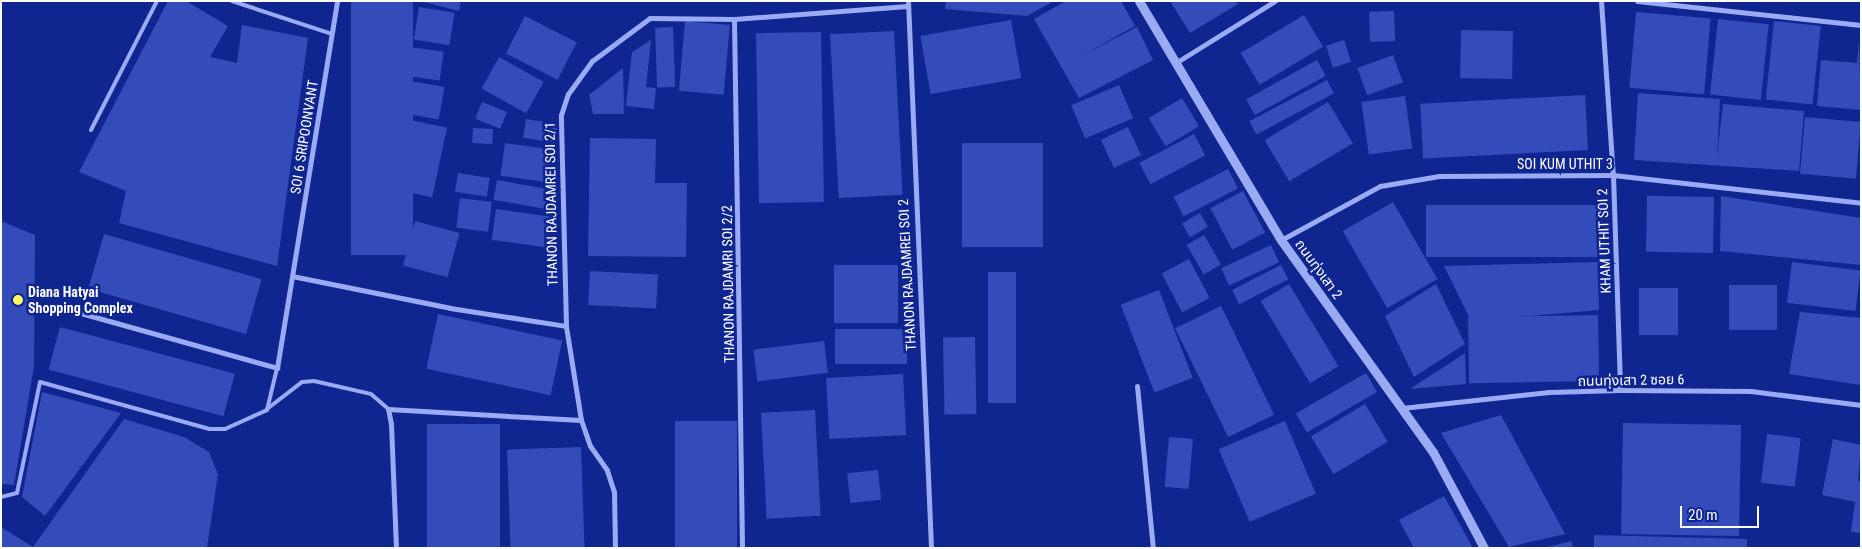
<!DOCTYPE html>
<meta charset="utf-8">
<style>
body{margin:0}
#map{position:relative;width:1862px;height:549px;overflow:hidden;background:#0f2691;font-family:"Roboto Condensed","Noto Sans Thai",sans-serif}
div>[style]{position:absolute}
.building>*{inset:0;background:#344cb9;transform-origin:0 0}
.service>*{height:4px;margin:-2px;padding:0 2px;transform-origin:2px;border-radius:2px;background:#9aabf3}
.minor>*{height:5px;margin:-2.5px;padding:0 2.5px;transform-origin:2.5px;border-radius:2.5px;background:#9aabf3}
.tertiary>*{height:9px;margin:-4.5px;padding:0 4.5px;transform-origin:4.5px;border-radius:4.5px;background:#9aabf3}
.dots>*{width:14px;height:14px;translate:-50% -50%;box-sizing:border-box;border:2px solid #0f2691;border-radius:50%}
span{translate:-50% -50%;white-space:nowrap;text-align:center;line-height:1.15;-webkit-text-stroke:5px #0f2691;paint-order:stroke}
.street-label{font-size:14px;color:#fff}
.poi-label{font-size:14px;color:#fff;font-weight:700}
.left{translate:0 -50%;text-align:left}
.frame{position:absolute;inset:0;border:2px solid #fff;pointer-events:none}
.scale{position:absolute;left:1680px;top:506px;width:79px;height:22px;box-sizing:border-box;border:2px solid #fff;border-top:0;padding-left:6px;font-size:15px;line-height:18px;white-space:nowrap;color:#fff;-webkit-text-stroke:4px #0f2691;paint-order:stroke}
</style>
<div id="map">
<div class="building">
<div style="clip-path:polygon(168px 1px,186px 1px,228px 26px,210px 57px,237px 63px,242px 25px,308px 38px,277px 266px,119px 223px,126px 191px,79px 172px)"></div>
<div style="left:351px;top:1px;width:62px;height:254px"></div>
<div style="clip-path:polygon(420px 1px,461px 1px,459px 11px)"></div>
<div style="clip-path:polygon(946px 1px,1054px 1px,1027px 16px,945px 9px)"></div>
<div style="clip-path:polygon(1066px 1px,1121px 1px,1135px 26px,1081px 56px,1137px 27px,1153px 60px,1079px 98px,1034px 19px)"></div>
<div style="clip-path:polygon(1170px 1px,1236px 1px,1238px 4px,1190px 33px)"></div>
<div style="left:419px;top:7px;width:36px;height:33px;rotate:9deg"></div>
<div style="left:1394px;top:11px;width:30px;height:25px;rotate:88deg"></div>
<div style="left:1636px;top:12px;width:75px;height:76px;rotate:5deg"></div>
<div style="left:1304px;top:15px;width:37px;height:74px;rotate:59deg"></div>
<div style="left:525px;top:16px;width:58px;height:42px;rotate:27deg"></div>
<div style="left:1718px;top:19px;width:51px;height:76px;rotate:6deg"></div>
<div style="left:1011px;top:20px;width:59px;height:92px;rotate:80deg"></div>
<div style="left:685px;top:21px;width:45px;height:70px;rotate:5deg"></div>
<div style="left:1774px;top:21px;width:47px;height:79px;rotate:6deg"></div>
<div style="left:673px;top:27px;width:60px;height:18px;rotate:88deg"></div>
<div style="left:1461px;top:30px;width:52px;height:48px;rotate:1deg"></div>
<div style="left:894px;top:31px;width:164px;height:64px;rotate:87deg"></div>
<div style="left:821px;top:32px;width:170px;height:65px;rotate:89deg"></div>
<div style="clip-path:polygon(651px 40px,646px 87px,656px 88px,654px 109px,626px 106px,632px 52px)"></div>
<div style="left:1344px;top:40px;width:23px;height:19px;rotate:72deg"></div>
<div style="clip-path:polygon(1859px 41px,1861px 110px,1817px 106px,1821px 60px,1857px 63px)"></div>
<div style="left:410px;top:47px;width:34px;height:29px;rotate:8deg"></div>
<div style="left:1393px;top:55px;width:29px;height:38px;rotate:70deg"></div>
<div style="left:499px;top:57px;width:51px;height:36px;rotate:29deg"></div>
<div style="left:1317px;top:60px;width:18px;height:81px;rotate:61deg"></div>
<div style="clip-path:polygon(623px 68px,624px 114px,593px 114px,589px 95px)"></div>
<div style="left:1327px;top:80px;width:15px;height:88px;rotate:62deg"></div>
<div style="left:410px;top:81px;width:35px;height:33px;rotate:10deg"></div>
<div style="left:1119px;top:85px;width:36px;height:52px;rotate:67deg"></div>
<div style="clip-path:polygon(1638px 93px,1720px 99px,1717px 156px,1723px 104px,1804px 111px,1799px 171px,1634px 160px)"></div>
<div style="left:1585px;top:95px;width:55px;height:165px;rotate:87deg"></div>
<div style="left:1405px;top:96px;width:53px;height:44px;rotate:82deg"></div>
<div style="left:1182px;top:98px;width:33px;height:39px;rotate:59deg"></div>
<div style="left:482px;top:102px;width:27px;height:18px;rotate:22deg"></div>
<div style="left:1328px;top:102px;width:48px;height:74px;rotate:59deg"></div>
<div style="left:1805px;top:117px;width:56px;height:57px;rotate:5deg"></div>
<div style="left:401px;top:118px;width:47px;height:71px;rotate:12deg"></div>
<div style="left:526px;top:119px;width:32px;height:19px;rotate:9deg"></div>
<div style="left:1128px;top:127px;width:31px;height:30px;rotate:65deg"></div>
<div style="left:473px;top:128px;width:20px;height:15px;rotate:3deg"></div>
<div style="left:1194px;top:134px;width:24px;height:62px;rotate:62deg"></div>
<div style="clip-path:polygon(590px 138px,656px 139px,655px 183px,687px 183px,686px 257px,588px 256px)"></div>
<div style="left:505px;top:143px;width:49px;height:33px;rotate:8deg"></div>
<div style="left:1043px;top:143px;width:104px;height:81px;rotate:90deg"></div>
<div style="left:1228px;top:169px;width:22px;height:61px;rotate:63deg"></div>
<div style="left:458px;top:173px;width:32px;height:19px;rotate:9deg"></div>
<div style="left:497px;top:180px;width:56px;height:20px;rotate:10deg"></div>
<div style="left:1243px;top:191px;width:47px;height:37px;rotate:62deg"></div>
<div style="clip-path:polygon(1721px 196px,1861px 218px,1861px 265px,1720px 251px)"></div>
<div style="left:1714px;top:197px;width:56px;height:67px;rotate:91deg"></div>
<div style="left:460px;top:198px;width:32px;height:30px;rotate:7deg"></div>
<div style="left:1393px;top:202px;width:89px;height:58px;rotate:60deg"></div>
<div style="left:1599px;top:205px;width:52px;height:173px;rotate:90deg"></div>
<div style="left:496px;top:209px;width:57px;height:31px;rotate:8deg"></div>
<div style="left:1200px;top:213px;width:16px;height:21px;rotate:60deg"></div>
<div style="clip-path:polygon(1px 221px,35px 235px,34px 366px,14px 485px,1px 484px)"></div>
<div style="left:415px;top:221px;width:46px;height:46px;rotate:15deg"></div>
<div style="left:104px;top:234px;width:164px;height:57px;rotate:16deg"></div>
<div style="left:1204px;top:235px;width:34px;height:20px;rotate:60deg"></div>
<div style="left:1271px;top:245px;width:19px;height:55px;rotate:65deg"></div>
<div style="left:1189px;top:259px;width:44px;height:31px;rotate:62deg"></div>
<div style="clip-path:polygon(1598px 262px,1599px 310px,1471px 321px,1444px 266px)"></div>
<div style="left:1792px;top:262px;width:69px;height:41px;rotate:7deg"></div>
<div style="left:834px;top:265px;width:64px;height:58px"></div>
<div style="left:1281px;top:265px;width:16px;height:55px;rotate:63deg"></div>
<div style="left:590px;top:271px;width:68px;height:34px;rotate:3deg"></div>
<div style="left:988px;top:272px;width:28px;height:131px"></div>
<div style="left:1289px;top:284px;width:96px;height:33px;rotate:59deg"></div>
<div style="clip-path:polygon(1436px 284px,1465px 344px,1414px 377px,1385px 316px)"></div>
<div style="left:1729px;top:285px;width:48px;height:45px"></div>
<div style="left:1639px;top:288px;width:39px;height:47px"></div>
<div style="left:1159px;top:290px;width:94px;height:41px;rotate:69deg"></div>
<div style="left:1221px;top:306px;width:121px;height:51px;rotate:64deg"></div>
<div style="clip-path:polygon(1800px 312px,1861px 318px,1861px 385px,1789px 374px)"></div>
<div style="left:438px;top:314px;width:127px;height:56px;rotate:12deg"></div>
<div style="left:1598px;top:315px;width:66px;height:130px;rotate:89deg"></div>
<div style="left:60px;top:327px;width:181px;height:44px;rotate:15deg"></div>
<div style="left:835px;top:329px;width:72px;height:35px"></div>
<div style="left:975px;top:337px;width:77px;height:32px;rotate:89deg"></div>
<div style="left:824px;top:341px;width:32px;height:71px;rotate:83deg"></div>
<div style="clip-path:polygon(1465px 353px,1466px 384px,1410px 389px)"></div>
<div style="left:1366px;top:373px;width:22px;height:81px;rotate:60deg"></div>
<div style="left:903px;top:374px;width:61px;height:77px;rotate:87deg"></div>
<div style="clip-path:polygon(42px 392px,121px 413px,45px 516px,22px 497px)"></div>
<div style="left:1365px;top:404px;width:44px;height:63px;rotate:59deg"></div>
<div style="left:815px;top:410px;width:106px;height:54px;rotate:87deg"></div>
<div style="clip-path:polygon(1501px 415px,1565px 534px,1509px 547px,1441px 433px)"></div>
<div style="clip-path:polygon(124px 419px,184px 437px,209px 452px,218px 474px,207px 548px,1px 548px,1px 527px,33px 547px)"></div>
<div style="left:675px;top:421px;width:62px;height:127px"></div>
<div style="left:1285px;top:421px;width:79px;height:72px;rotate:67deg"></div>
<div style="left:1623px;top:423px;width:118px;height:111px;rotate:1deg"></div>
<div style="left:427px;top:424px;width:73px;height:124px"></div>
<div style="left:1767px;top:434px;width:34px;height:49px;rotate:7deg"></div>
<div style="left:1169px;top:437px;width:24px;height:50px;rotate:5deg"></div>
<div style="clip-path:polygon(1833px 439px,1861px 445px,1858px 481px,1861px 481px,1861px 533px,1851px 532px,1855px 502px,1822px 495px)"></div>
<div style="left:581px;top:447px;width:101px;height:74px;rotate:88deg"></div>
<div style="left:878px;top:470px;width:30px;height:31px;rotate:84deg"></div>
<div style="clip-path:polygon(1444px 496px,1473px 548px,1414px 548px,1399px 520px)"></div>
<div style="clip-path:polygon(1594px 535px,1747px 539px,1747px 548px,1594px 548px)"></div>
<div style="clip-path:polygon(1571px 541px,1573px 548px,1548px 548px,1548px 547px)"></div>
</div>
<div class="service">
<div style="left:232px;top:1px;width:105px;rotate:18.3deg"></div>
<div style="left:91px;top:130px;width:145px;rotate:-62.9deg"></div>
<div style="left:267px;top:409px;width:44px;rotate:-37.6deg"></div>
<div style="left:302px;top:382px;width:12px;rotate:-5deg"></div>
<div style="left:314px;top:381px;width:58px;rotate:12.8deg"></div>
<div style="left:371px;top:394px;width:23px;rotate:41deg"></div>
<div style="left:1px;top:497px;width:16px;rotate:-14deg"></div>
<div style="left:17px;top:493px;width:113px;rotate:-78.3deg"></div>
<div style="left:40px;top:382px;width:175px;rotate:15.5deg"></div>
<div style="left:209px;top:429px;width:16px"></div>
<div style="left:225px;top:429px;width:46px;rotate:-24.3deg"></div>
<div style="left:267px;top:410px;width:43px;rotate:-76.6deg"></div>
</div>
<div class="minor">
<div style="left:908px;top:1px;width:547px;rotate:87.59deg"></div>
<div style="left:1601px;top:1px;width:174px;rotate:86.1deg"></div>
<div style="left:1613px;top:175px;width:215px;rotate:88.1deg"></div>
<div style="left:1637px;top:1px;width:225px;rotate:6.1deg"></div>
<div style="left:734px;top:19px;width:529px;rotate:89.13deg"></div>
<div style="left:1177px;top:62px;width:115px;rotate:-31.9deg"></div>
<div style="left:1281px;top:240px;width:113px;rotate:-28.6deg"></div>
<div style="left:1380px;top:186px;width:60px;rotate:-9.6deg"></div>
<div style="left:1439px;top:176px;width:174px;rotate:-0.3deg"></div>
<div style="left:1613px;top:175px;width:250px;rotate:6.4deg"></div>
<div style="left:292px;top:276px;width:161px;rotate:11.4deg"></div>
<div style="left:450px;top:308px;width:117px;rotate:8.8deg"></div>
<div style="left:77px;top:312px;width:208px;rotate:15.6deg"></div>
<div style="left:277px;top:368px;width:372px;rotate:-80.7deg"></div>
<div style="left:1137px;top:386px;width:163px;rotate:84.4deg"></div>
<div style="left:1402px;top:408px;width:148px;rotate:-6.2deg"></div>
<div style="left:1549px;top:392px;width:71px;rotate:-1.6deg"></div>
<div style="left:1620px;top:390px;width:131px;rotate:0.4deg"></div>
<div style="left:1751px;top:391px;width:111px;rotate:7.3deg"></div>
<div style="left:396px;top:548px;width:124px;rotate:-92.3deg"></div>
<div style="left:391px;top:424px;width:15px;rotate:-101deg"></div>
<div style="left:388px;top:409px;width:193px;rotate:3.3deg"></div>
<div style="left:615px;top:548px;width:56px;rotate:-91deg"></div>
<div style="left:614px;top:492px;width:23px;rotate:-108deg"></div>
<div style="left:607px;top:470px;width:29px;rotate:-125deg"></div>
<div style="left:590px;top:446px;width:28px;rotate:-109deg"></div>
<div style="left:581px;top:420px;width:95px;rotate:-99.1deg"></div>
<div style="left:566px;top:326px;width:211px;rotate:-91.4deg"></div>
<div style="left:561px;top:115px;width:22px;rotate:-72deg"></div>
<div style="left:568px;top:94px;width:41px;rotate:-54deg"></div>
<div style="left:592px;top:61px;width:72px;rotate:-36.6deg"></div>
<div style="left:650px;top:18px;width:84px;rotate:0.7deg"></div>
<div style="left:734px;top:19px;width:174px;rotate:-4.3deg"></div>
</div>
<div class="tertiary">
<div style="left:1139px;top:1px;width:278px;rotate:59.3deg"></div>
<div style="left:1281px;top:240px;width:261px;rotate:54.4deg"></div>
<div style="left:1433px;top:452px;width:109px;rotate:62deg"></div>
</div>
<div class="dots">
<div style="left:18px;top:300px;background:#fffa5c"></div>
</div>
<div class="street-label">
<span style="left:304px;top:137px;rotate:-81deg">SOI 6 SRIPOONVANT</span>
<span style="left:1565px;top:164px">SOI KUM UTHIT 3</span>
<span style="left:551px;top:204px;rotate:-91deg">THANON RAJDAMREI SOI 2/1</span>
<span style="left:1604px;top:241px;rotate:-92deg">KHAM UTHIT SOI 2</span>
<span style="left:1319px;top:269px;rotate:54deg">ถนนทุ่งเสา 2</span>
<span style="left:907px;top:275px;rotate:-93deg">THANON RAJDAMREI SOI 2</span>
<span style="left:728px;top:284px;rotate:-91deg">THANON RAJDAMRI SOI 2/2</span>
<span style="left:1631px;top:380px;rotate:-1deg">ถนนทุ่งเสา 2 ซอย 6</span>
</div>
<div class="poi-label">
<span class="left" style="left:28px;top:300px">Diana Hatyai<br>Shopping Complex</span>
</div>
<div class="frame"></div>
<div class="scale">20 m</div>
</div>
